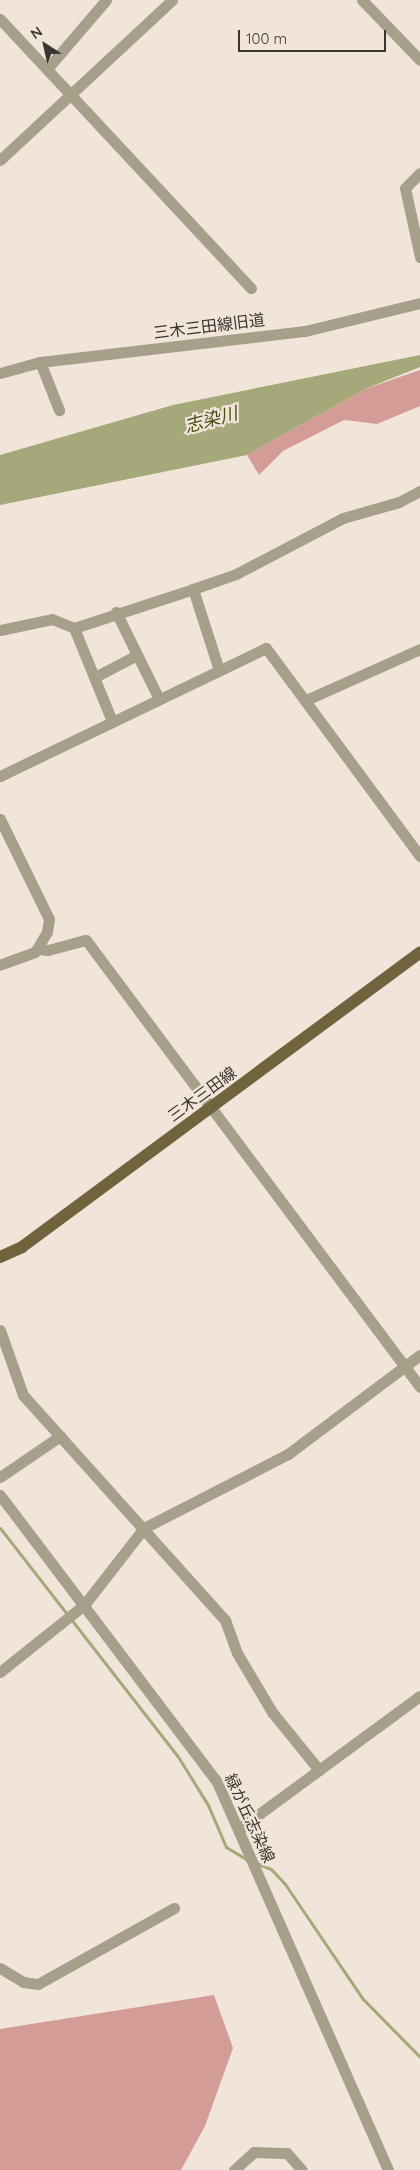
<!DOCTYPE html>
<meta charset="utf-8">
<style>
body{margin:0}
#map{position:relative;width:420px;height:2170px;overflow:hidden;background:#f1e5d9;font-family:Quicksand,"Noto Sans JP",sans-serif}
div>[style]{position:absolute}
.forest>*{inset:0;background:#d39c96}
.water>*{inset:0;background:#a5a979}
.stream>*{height:3px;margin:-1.5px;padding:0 1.5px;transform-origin:1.5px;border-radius:1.5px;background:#a5a979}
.minor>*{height:11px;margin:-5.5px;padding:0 5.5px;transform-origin:5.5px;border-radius:5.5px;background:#a69f8a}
.major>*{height:12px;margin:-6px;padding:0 6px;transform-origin:6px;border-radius:6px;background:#70633d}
span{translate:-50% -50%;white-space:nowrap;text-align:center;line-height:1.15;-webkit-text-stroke:4.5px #f1e5d9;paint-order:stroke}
.street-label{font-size:16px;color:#393530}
.water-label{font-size:18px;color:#4a4d13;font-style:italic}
.north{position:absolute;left:20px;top:20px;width:50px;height:50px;-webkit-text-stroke:4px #f1e5d9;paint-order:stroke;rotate:325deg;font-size:14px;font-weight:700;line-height:20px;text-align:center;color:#393530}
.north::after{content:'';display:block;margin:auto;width:18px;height:22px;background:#393530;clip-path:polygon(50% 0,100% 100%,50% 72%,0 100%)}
.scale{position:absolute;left:238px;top:30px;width:148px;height:22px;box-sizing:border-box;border:2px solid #393530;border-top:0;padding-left:6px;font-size:15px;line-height:18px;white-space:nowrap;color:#393530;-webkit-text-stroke:4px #f1e5d9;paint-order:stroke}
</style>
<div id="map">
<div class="forest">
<div style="clip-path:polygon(420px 370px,420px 406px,377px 424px,344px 420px,283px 451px,259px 475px,247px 455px,365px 389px)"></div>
<div style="clip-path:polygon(214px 1995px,233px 2048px,205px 2126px,181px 2170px,0 2170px,0 2029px)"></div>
</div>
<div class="water">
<div style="clip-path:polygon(420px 355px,420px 367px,365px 389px,247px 455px,0 505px,0 455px,173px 405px)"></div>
</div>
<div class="stream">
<div style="left:0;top:1528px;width:288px;rotate:52.1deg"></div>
<div style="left:177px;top:1755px;width:59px;rotate:58.2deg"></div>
<div style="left:208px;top:1805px;width:46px;rotate:66.8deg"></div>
<div style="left:226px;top:1847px;width:26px;rotate:31deg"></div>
<div style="left:256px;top:1863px;width:16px;rotate:22deg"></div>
<div style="left:271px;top:1869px;width:21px;rotate:47deg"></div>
<div style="left:285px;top:1884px;width:139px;rotate:55.9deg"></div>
<div style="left:363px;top:1999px;width:81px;rotate:45.5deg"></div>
</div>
<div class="minor">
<div style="left:362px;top:0;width:83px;rotate:46deg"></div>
<div style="left:0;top:19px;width:368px;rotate:47deg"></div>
<div style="left:47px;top:69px;width:91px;rotate:-49.5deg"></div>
<div style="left:0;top:160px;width:235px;rotate:-42.9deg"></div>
<div style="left:420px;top:173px;width:21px;rotate:135deg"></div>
<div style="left:405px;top:188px;width:71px;rotate:77.7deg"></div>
<div style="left:40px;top:362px;width:52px;rotate:68.4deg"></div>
<div style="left:0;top:373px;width:41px;rotate:-15.4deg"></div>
<div style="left:40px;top:362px;width:267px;rotate:-6.7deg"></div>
<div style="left:305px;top:331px;width:118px;rotate:-13.7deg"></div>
<div style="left:116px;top:612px;width:95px;rotate:63.7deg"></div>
<div style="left:74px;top:628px;width:125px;rotate:-18.1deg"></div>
<div style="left:0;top:630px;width:53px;rotate:-11.9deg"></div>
<div style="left:52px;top:619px;width:24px;rotate:22deg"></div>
<div style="left:74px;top:628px;width:100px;rotate:67.8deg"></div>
<div style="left:218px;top:667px;width:82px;rotate:-107.8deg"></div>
<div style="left:193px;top:589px;width:46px;rotate:-19.2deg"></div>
<div style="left:236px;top:574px;width:121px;rotate:-27.6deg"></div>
<div style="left:343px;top:518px;width:58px;rotate:-15.9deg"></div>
<div style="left:399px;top:502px;width:24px;rotate:-28deg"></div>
<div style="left:95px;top:677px;width:47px;rotate:-27.6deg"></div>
<div style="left:306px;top:700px;width:125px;rotate:-24.1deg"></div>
<div style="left:0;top:776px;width:295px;rotate:-25.7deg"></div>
<div style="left:266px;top:648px;width:259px;rotate:53.5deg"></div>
<div style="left:0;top:819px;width:111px;rotate:63.9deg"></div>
<div style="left:49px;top:919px;width:13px;rotate:99deg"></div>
<div style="left:47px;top:932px;width:23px;rotate:121deg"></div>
<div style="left:35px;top:952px;width:37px;rotate:160deg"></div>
<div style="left:39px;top:949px;width:9px;rotate:6deg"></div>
<div style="left:48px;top:950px;width:39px;rotate:-15deg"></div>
<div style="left:86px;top:940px;width:558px;rotate:53.23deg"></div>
<div style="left:0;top:1330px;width:69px;rotate:70.5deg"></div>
<div style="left:23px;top:1395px;width:302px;rotate:48.1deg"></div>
<div style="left:225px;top:1620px;width:35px;rotate:70deg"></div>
<div style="left:237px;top:1653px;width:69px;rotate:59.3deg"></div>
<div style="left:272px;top:1712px;width:75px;rotate:51deg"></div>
<div style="left:0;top:1477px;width:73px;rotate:-34.3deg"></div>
<div style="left:0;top:1495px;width:360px;rotate:52.9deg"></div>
<div style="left:217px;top:1782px;width:424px;rotate:66.2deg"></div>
<div style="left:0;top:1672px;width:107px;rotate:-38.6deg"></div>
<div style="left:84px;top:1605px;width:98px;rotate:-52.1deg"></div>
<div style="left:144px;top:1528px;width:162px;rotate:-27.2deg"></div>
<div style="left:288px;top:1454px;width:165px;rotate:-36.9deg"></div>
<div style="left:240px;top:1828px;width:223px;rotate:-36.3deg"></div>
<div style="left:0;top:1968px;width:27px;rotate:31deg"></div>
<div style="left:23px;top:1982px;width:15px;rotate:8deg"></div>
<div style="left:38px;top:1984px;width:156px;rotate:-29.2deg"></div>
<div style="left:234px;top:2170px;width:27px;rotate:-42deg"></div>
<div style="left:254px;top:2152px;width:33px;rotate:2deg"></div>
<div style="left:287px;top:2153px;width:23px;rotate:49deg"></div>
</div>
<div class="major">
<div style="left:0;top:1257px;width:24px;rotate:-24deg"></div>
<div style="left:22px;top:1247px;width:495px;rotate:-36.5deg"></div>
</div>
<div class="street-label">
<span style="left:209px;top:326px;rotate:-7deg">三木三田線旧道</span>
<span style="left:202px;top:1094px;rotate:-36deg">三木三田線</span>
<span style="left:250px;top:1818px;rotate:65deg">緑が丘志染線</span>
</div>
<div class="water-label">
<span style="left:211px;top:420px;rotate:-15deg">志染川</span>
</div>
<div class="north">N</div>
<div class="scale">100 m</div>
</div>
